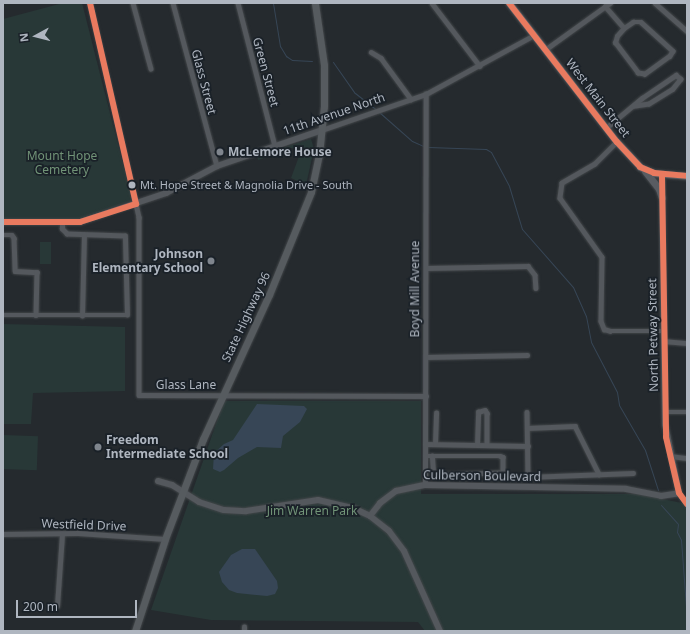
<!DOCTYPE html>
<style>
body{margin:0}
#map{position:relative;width:690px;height:634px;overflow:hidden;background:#252a2e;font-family:"Noto Sans",sans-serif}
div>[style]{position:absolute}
.green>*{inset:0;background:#283837;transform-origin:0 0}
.water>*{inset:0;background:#374656}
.stream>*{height:1px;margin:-0.5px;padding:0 0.5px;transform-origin:0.5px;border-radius:0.5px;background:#374656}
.roads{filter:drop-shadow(0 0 1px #424649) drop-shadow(0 0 1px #424649)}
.minor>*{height:4.5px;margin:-2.25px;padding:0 2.25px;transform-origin:2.25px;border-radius:2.25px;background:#54585d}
.tertiary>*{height:6px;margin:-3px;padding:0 3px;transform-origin:3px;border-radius:3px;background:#54585d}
.secondary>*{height:7px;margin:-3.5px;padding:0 3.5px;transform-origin:3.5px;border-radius:3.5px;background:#595c62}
.primary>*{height:7px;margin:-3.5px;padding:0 3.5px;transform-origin:3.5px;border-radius:3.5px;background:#565b5f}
.bus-1>*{height:6px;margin:-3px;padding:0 3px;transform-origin:3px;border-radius:3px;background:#e97a5f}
.dots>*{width:11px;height:11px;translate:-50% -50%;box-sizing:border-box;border:2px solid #1a2128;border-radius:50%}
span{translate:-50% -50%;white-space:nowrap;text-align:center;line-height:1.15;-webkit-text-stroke:3.5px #1a2128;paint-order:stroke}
.bus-label{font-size:11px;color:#afb6c0}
.left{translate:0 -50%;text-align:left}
.street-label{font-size:12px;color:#afb6c0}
.poi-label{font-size:12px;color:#afb6c0;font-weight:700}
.right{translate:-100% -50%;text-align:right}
.park-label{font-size:12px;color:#719377}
.frame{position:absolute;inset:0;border:4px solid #afb6c0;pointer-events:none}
.north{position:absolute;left:16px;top:16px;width:40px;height:40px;-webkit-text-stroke:3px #1a2128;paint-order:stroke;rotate:263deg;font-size:11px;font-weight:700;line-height:16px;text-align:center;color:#afb6c0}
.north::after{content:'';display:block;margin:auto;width:14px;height:18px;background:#afb6c0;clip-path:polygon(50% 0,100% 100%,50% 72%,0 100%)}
.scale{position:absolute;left:16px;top:600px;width:121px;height:18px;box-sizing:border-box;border:2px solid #afb6c0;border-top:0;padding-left:5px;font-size:12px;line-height:14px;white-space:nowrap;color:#afb6c0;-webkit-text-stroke:3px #1a2128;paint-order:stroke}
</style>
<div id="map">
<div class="green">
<div style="clip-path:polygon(63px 3px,82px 3px,132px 200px,72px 223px,3px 220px,3px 19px)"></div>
<div style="clip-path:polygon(311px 139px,314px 149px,306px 185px,291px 178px,301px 151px,288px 147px,287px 150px,258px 160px,257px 156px)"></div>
<div style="left:40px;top:242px;width:11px;height:22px"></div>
<div style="clip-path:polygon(3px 324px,125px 327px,125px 391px,33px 393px,31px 424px,3px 424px)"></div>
<div style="clip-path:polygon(224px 401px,421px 401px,421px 494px,637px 494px,687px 504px,687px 631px,425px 631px,418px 622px,211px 620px,151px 610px)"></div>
<div style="left:3px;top:435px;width:35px;height:34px;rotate:2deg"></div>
</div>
<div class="water">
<div style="clip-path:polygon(257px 404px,304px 406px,307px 409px,300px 422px,283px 436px,281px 448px,257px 447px,238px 458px,224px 470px,220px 472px,213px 469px,214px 453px,224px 444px,233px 440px)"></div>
<div style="clip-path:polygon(255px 549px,277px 581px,278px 588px,275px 594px,267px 596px,237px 593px,229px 590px,222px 582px,219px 572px,231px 555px,242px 549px)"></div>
</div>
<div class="stream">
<div style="left:273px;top:3px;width:44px;rotate:80.8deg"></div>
<div style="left:280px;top:46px;width:12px;rotate:59deg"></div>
<div style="left:286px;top:56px;width:7px;rotate:34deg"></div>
<div style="left:292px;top:60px;width:20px;rotate:3deg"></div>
<div style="left:333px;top:62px;width:38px;rotate:55deg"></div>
<div style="left:355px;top:93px;width:28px;rotate:38deg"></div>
<div style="left:379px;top:112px;width:44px;rotate:41.3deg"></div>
<div style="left:412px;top:141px;width:12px;rotate:24deg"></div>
<div style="left:428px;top:147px;width:58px;rotate:2deg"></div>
<div style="left:486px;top:149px;width:6px;rotate:31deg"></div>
<div style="left:491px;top:152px;width:38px;rotate:62deg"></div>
<div style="left:509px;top:186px;width:45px;rotate:73.2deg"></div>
<div style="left:522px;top:229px;width:77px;rotate:48.7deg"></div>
<div style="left:573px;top:287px;width:32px;rotate:66deg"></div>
<div style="left:586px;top:316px;width:26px;rotate:79deg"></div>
<div style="left:591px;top:342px;width:56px;rotate:62.5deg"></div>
<div style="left:617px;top:392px;width:13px;rotate:81deg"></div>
<div style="left:619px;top:405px;width:52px;rotate:60deg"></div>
<div style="left:645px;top:450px;width:42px;rotate:72deg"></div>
<div style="left:661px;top:505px;width:25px;rotate:48deg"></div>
<div style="left:678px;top:524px;width:8px;rotate:97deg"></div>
<div style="left:677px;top:532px;width:9px;rotate:63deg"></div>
<div style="left:681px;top:540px;width:80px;rotate:85.7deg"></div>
</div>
<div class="roads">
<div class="minor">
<div style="left:90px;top:3px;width:220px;rotate:77.1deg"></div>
<div style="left:139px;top:217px;width:178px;rotate:90deg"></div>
<div style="left:139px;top:395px;width:287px;rotate:0.2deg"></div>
<div style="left:133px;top:3px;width:68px;rotate:74.7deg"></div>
<div style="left:173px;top:3px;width:169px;rotate:74.9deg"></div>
<div style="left:238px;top:3px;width:148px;rotate:75.5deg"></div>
<div style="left:432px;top:3px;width:79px;rotate:52.7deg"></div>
<div style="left:655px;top:3px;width:43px;rotate:41.2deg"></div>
<div style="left:605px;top:6px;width:29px;rotate:49deg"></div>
<div style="left:624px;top:28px;width:11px;rotate:-34deg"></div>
<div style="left:633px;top:22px;width:8px"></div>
<div style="left:641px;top:22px;width:43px;rotate:42.2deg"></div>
<div style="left:673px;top:51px;width:6px;rotate:121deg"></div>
<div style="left:670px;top:56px;width:31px;rotate:144deg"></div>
<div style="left:645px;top:74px;width:7px;rotate:-172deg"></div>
<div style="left:638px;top:73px;width:38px;rotate:-127deg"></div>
<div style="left:615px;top:43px;width:7px;rotate:-74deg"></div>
<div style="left:617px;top:36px;width:11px;rotate:-49deg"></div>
<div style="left:546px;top:49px;width:79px;rotate:-35.7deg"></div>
<div style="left:371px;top:52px;width:12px;rotate:31deg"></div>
<div style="left:381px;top:58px;width:51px;rotate:53.8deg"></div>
<div style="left:606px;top:128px;width:47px;rotate:-39.8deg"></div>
<div style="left:642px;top:98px;width:41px;rotate:-34.1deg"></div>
<div style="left:676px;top:75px;width:6px;rotate:39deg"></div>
<div style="left:681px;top:79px;width:13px;rotate:129deg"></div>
<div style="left:673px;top:89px;width:28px;rotate:148deg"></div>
<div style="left:649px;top:104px;width:15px;rotate:172deg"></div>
<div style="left:322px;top:130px;width:110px;rotate:-19.1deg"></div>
<div style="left:426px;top:94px;width:123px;rotate:-28.6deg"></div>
<div style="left:617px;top:142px;width:31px;rotate:135deg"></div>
<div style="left:595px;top:164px;width:38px;rotate:150deg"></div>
<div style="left:562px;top:183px;width:15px;rotate:98deg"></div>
<div style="left:560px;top:198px;width:72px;rotate:54.6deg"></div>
<div style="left:602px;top:257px;width:64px;rotate:90.9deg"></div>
<div style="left:601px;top:321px;width:9px;rotate:69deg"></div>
<div style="left:604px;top:329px;width:6px;rotate:18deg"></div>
<div style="left:610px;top:331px;width:53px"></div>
<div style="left:3px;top:235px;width:9px"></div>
<div style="left:12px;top:235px;width:4px;rotate:56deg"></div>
<div style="left:14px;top:238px;width:33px;rotate:88deg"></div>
<div style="left:15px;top:271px;width:22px;rotate:3deg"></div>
<div style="left:37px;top:272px;width:43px;rotate:91.3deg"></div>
<div style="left:427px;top:268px;width:101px;rotate:-1.1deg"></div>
<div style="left:528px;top:266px;width:11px;rotate:52deg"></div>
<div style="left:535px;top:275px;width:13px;rotate:86deg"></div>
<div style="left:3px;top:315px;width:124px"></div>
<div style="left:127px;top:315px;width:79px;rotate:-91.5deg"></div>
<div style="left:125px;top:236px;width:58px;rotate:-178deg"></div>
<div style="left:67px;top:234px;width:7px;rotate:-135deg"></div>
<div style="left:62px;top:229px;width:5px;rotate:-90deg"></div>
<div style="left:82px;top:316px;width:81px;rotate:-88.6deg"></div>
<div style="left:663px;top:341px;width:24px;rotate:5deg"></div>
<div style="left:426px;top:357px;width:101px;rotate:-1.1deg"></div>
<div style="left:527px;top:412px;width:65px;rotate:89.1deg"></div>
<div style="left:528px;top:477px;width:105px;rotate:-2.2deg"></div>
<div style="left:665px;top:412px;width:22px"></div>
<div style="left:527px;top:428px;width:48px;rotate:-2.4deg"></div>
<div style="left:575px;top:426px;width:54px;rotate:63.4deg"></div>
<div style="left:425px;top:444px;width:103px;rotate:1.1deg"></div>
<div style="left:435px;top:444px;width:31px;rotate:-88deg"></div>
<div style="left:477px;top:445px;width:33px;rotate:-88deg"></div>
<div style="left:478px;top:412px;width:7px;rotate:-16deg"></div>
<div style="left:485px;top:410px;width:4px;rotate:56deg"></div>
<div style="left:487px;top:413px;width:32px;rotate:90deg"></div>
<div style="left:425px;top:456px;width:75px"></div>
<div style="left:500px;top:456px;width:3px;rotate:18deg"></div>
<div style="left:503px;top:457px;width:16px;rotate:90deg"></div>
<div style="left:503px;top:473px;width:65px;rotate:178.2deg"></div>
<div style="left:438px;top:475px;width:6px;rotate:-149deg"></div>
<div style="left:433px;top:472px;width:16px;rotate:-94deg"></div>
<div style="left:670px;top:456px;width:17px;rotate:7deg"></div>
<div style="left:425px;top:485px;width:391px;rotate:-89.9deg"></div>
<div style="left:679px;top:493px;width:14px;rotate:54deg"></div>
<div style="left:3px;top:534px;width:75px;rotate:-0.8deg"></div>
<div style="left:78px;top:533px;width:87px;rotate:3.9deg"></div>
<div style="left:57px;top:606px;width:72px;rotate:-86deg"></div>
<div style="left:244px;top:631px;width:4px;rotate:-90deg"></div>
</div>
<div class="tertiary">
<div style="left:3px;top:222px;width:77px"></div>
<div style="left:80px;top:222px;width:91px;rotate:-18.6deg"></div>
<div style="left:166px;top:193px;width:58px;rotate:-27.9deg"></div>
<div style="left:217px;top:166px;width:111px;rotate:-18.9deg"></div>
<div style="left:158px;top:481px;width:15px;rotate:16deg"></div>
<div style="left:172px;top:485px;width:32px;rotate:32deg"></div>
<div style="left:199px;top:502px;width:26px;rotate:18deg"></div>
<div style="left:224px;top:510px;width:22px;rotate:3deg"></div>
<div style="left:246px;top:511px;width:73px;rotate:-8.7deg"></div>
<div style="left:318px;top:500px;width:36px;rotate:13deg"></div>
<div style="left:353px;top:508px;width:19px;rotate:25deg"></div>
<div style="left:370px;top:516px;width:16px;rotate:-52deg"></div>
<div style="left:380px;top:503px;width:20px;rotate:-37deg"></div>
<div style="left:396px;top:491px;width:30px;rotate:-12deg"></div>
<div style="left:425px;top:485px;width:201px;rotate:1.1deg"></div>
<div style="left:626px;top:489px;width:36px;rotate:11deg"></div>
<div style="left:661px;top:496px;width:18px;rotate:-9deg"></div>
<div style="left:679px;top:493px;width:70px;rotate:-101.5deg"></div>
<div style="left:665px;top:424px;width:249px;rotate:-90.7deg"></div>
<div style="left:370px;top:516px;width:24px;rotate:38deg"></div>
<div style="left:389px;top:531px;width:25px;rotate:53deg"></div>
<div style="left:404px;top:551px;width:88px;rotate:65.8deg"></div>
</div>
<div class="secondary">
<div style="left:509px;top:3px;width:176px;rotate:52.2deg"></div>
<div style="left:617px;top:142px;width:34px;rotate:47deg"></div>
<div style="left:640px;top:167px;width:15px;rotate:23deg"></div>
<div style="left:654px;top:173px;width:33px;rotate:5deg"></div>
<div style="left:645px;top:171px;width:23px;rotate:52deg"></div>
<div style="left:659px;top:189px;width:9px;rotate:72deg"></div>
</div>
<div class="primary">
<div style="left:135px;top:631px;width:97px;rotate:-71.9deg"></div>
<div style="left:165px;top:539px;width:107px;rotate:-69.2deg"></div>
<div style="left:203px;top:439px;width:158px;rotate:-65.4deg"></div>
<div style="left:269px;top:295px;width:111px;rotate:-67.8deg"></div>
<div style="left:311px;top:192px;width:38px;rotate:-78deg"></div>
<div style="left:319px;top:155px;width:49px;rotate:-84.2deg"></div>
<div style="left:324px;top:106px;width:41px;rotate:-90deg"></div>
<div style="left:324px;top:65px;width:63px;rotate:-98.3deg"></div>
</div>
</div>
<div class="bus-1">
<div style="left:90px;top:3px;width:206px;rotate:77.1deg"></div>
<div style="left:509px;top:3px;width:176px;rotate:52.2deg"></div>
<div style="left:617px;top:142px;width:34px;rotate:47deg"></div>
<div style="left:640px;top:167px;width:15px;rotate:23deg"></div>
<div style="left:654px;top:173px;width:33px;rotate:5deg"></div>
<div style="left:662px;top:175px;width:262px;rotate:89.1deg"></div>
<div style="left:666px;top:437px;width:57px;rotate:76.9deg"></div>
<div style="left:679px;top:493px;width:14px;rotate:54deg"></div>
<div style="left:3px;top:222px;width:77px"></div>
<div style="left:80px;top:222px;width:59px;rotate:-17.8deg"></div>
</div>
<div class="dots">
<div style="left:220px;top:152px;background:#7f858d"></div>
<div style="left:132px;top:185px;background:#afb6c0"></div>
<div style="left:211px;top:261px;background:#7f858d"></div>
<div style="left:98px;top:447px;background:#7f858d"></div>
</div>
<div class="bus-label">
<span class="left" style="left:140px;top:185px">Mt. Hope Street &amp; Magnolia Drive - South</span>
</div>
<div class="street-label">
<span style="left:266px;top:72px;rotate:75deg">Green Street</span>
<span style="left:204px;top:82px;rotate:75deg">Glass Street</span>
<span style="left:598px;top:98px;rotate:52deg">West Main Street</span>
<span style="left:334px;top:114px;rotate:-19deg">11th Avenue North</span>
<span style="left:415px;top:289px;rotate:-90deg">Boyd Mill Avenue</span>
<span style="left:246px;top:317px;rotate:-65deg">State Highway 96</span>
<span style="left:653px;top:335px;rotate:-91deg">North Petway Street</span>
<span style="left:186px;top:385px">Glass Lane</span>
<span style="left:482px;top:476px;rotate:1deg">Culberson Boulevard</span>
<span style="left:84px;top:525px;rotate:2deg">Westfield Drive</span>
</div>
<div class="poi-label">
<span class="left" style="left:228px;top:152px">McLemore House</span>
<span class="right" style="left:203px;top:261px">Johnson<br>Elementary School</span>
<span class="left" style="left:106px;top:447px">Freedom<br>Intermediate School</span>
</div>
<div class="park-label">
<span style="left:62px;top:163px">Mount Hope<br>Cemetery</span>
<span style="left:312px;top:511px">Jim Warren Park</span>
</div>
<div class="frame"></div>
<div class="north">N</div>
<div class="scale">200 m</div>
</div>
